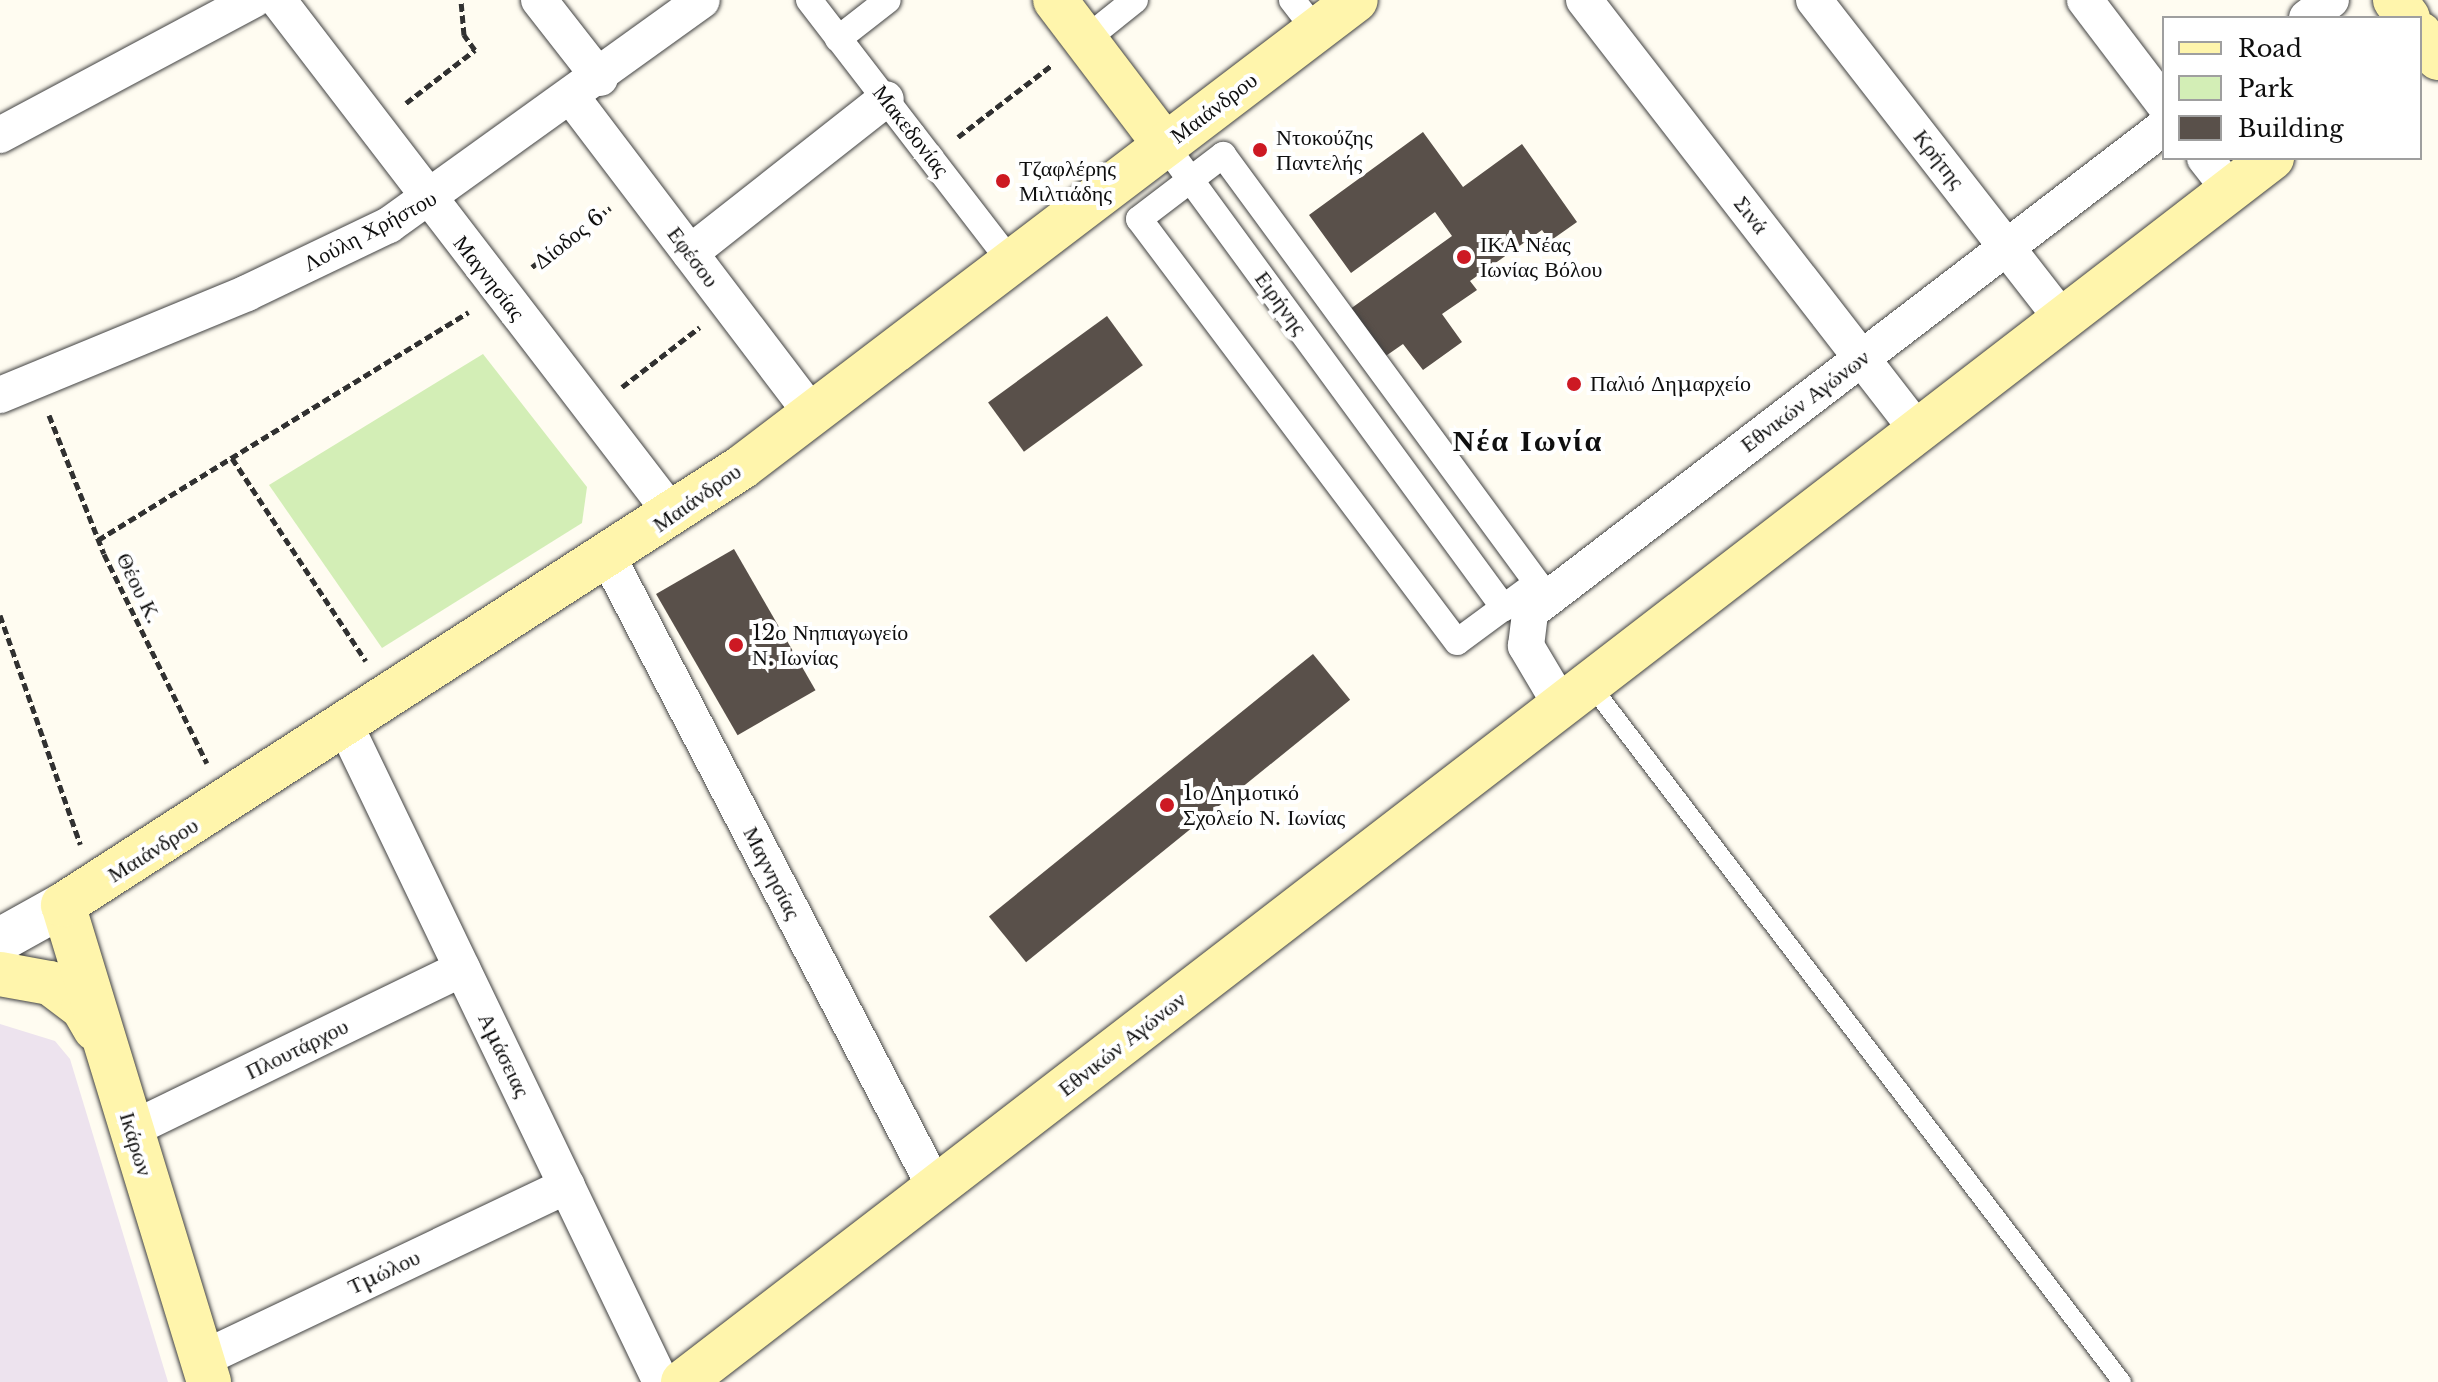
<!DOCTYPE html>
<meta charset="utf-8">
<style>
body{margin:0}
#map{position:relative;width:2438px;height:1382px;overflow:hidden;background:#fffcf1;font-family:"Libre Baskerville",serif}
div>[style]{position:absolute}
.industrial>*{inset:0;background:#ede3ee}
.green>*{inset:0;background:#d3eeb6}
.building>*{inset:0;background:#59504a;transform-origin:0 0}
.path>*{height:5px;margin-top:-2.5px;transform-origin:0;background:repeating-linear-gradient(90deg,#313131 0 8px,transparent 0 12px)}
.roads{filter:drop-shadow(0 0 2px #424242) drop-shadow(0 0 2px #424242)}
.service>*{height:18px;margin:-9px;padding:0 9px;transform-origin:9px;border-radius:9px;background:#fff}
.pedestrian>*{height:26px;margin:-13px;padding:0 13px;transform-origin:13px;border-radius:13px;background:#fff}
.minor>*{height:36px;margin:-18px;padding:0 18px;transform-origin:18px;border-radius:18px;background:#fff}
.tertiary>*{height:44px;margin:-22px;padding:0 22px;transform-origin:22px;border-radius:22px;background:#fff}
.secondary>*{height:44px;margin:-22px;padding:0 22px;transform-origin:22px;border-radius:22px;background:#fff5ac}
.dots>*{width:22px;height:22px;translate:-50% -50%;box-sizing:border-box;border:4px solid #fff;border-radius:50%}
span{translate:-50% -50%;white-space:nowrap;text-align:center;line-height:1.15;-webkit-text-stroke:8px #fff;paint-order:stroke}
.street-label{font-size:22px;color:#0f0f0f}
.poi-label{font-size:22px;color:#0f0f0f}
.left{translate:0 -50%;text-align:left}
.district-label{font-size:30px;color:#0f0f0f;font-weight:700;letter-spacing:2px}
.legend{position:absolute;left:2162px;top:16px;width:260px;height:144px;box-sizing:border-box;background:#fff;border:2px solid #9f9f9f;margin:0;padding:10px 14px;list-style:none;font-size:24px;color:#0f0f0f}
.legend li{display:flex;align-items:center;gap:16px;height:40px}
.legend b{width:40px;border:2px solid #9f9f9f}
</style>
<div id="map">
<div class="industrial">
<div style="clip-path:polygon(0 1024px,55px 1041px,70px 1059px,168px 1382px,0 1382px)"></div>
</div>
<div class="green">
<div style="clip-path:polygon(483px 354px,587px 487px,582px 523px,382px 648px,269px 485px)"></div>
</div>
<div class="building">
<div style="clip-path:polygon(1423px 132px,1463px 187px,1522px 144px,1577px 222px,1550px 241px,1542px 230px,1470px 281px,1477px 290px,1442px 314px,1462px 342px,1423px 370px,1403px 344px,1380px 360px,1346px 312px,1452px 236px,1435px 212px,1351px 273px,1309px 215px)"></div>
<div style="left:1107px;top:316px;width:61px;height:147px;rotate:54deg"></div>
<div style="left:734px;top:549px;width:163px;height:90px;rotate:60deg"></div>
<div style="left:1313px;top:654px;width:59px;height:417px;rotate:51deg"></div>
</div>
<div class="path">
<div style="left:406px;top:103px;width:87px;rotate:-37.5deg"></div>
<div style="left:475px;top:50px;width:19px;rotate:-126deg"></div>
<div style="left:464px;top:35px;width:35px;rotate:-95deg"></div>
<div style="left:958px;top:137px;width:118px;rotate:-37.5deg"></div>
<div style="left:532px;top:267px;width:98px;rotate:-37.1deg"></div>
<div style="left:622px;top:387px;width:98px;rotate:-37.6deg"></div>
<div style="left:49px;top:415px;width:149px;rotate:68.4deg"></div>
<div style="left:104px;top:554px;width:233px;rotate:63.8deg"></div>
<div style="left:232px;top:458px;width:243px;rotate:56.6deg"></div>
<div style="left:98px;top:540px;width:435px;rotate:-31.6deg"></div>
<div style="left:0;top:615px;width:243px;rotate:70.7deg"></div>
</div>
<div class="roads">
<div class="service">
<div style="left:1590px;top:684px;width:878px;rotate:52.69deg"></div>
</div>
<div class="pedestrian">
<div style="left:809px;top:0;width:331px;rotate:52.4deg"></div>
<div style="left:1292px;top:0;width:39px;rotate:52deg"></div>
<div style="left:838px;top:39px;width:63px;rotate:-38deg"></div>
<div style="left:1085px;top:40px;width:64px;rotate:-38.7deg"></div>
<div style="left:1165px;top:145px;width:574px;rotate:53.79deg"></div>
<div style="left:1223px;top:155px;width:531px;rotate:53.73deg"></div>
<div style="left:1537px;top:583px;width:99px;rotate:143.6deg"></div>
<div style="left:1457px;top:642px;width:529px;rotate:-126.93deg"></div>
<div style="left:1139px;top:219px;width:106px;rotate:-37.3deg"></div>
</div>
<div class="minor">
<div style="left:278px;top:0;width:649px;rotate:52.51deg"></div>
<div style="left:539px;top:0;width:99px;rotate:52deg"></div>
<div style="left:1584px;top:0;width:545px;rotate:52.23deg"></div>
<div style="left:1814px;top:0;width:404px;rotate:52.1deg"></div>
<div style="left:2085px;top:0;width:131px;rotate:52.8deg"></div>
<div style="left:2307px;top:18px;width:30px;rotate:-37deg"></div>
<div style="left:573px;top:99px;width:397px;rotate:52.8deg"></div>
<div style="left:0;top:135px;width:287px;rotate:-28.1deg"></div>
<div style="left:2205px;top:158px;width:41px;rotate:52deg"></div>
<div style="left:690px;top:253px;width:249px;rotate:-38.2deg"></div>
<div style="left:0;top:395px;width:267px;rotate:-22.4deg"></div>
<div style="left:247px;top:293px;width:157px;rotate:-25.6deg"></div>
<div style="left:389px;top:225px;width:385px;rotate:-35.7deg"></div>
<div style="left:609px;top:559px;width:708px;rotate:62.57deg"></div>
<div style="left:1561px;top:705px;width:69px;rotate:-120.7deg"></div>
<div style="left:1526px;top:646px;width:34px;rotate:-83deg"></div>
<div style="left:1530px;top:612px;width:798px;rotate:-37.42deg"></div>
<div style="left:346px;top:727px;width:727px;rotate:64.32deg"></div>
<div style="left:132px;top:1129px;width:367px;rotate:-25.9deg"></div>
<div style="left:202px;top:1359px;width:404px;rotate:-25.4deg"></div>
</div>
<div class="tertiary">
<div style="left:0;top:940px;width:72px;rotate:-29.1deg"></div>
</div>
<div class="secondary">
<div style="left:1055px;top:0;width:182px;rotate:52.8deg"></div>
<div style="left:2395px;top:0;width:22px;rotate:54deg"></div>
<div style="left:2420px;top:34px;width:30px;rotate:53deg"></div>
<div style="left:0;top:974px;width:51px;rotate:10.2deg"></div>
<div style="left:50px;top:983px;width:41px;rotate:37.1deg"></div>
<div style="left:83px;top:1008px;width:24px;rotate:60deg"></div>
<div style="left:209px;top:1382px;width:499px;rotate:-107deg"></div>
<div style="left:63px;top:905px;width:808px;rotate:-32.82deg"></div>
<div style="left:742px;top:467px;width:771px;rotate:-37.26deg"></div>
<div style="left:683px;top:1382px;width:2006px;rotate:-37.61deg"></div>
</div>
</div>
<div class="dots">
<div style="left:1260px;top:150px;background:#cd1923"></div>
<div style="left:1003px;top:181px;background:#cd1923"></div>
<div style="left:1464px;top:257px;background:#cd1923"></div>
<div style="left:1574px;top:384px;background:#cd1923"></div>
<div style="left:736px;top:645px;background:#cd1923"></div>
<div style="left:1167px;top:805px;background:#cd1923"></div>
</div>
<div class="street-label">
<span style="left:1214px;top:108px;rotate:-37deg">Μαιάνδρου</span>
<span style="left:911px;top:131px;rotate:52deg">Μακεδονίας</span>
<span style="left:1939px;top:159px;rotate:52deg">Κρήτης</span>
<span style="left:1751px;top:215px;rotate:52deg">Σινά</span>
<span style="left:370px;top:231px;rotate:-28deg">Λούλη Χρήστου</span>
<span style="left:569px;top:239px;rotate:-38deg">Δίοδος 6</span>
<span style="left:693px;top:257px;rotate:53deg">Εφέσου</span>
<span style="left:489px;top:278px;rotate:52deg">Μαγνησίας</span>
<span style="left:1281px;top:303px;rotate:54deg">Ειρήνης</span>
<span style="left:1805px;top:401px;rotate:-37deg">Εθνικών Αγώνων</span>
<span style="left:697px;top:498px;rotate:-35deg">Μαιάνδρου</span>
<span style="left:139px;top:588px;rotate:64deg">Θέου Κ.</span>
<span style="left:153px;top:850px;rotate:-32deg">Μαιάνδρου</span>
<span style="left:772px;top:873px;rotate:63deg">Μαγνησίας</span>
<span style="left:1122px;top:1044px;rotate:-38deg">Εθνικών Αγώνων</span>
<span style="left:297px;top:1049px;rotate:-26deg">Πλουτάρχου</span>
<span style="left:504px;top:1055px;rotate:64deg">Αμάσειας</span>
<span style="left:136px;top:1144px;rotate:73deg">Ικάρων</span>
<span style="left:384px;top:1272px;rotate:-25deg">Τμώλου</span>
</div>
<div class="poi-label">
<span class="left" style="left:1276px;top:150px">Ντοκούζης<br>Παντελής</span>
<span class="left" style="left:1019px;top:181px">Τζαφλέρης<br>Μιλτιάδης</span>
<span class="left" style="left:1480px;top:257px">ΙΚΑ Νέας<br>Ιωνίας Βόλου</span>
<span class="left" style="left:1590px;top:384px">Παλιό Δημαρχείο</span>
<span class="left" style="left:752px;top:645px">12ο Νηπιαγωγείο<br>Ν. Ιωνίας</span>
<span class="left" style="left:1183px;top:805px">1ο Δημοτικό<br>Σχολείο Ν. Ιωνίας</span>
</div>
<div class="district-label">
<span style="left:1528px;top:441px">Νέα Ιωνία</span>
</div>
<ul class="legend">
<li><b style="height:10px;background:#fff5ac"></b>Road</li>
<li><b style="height:22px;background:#d3eeb6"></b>Park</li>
<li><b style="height:22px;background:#59504a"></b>Building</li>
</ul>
</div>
